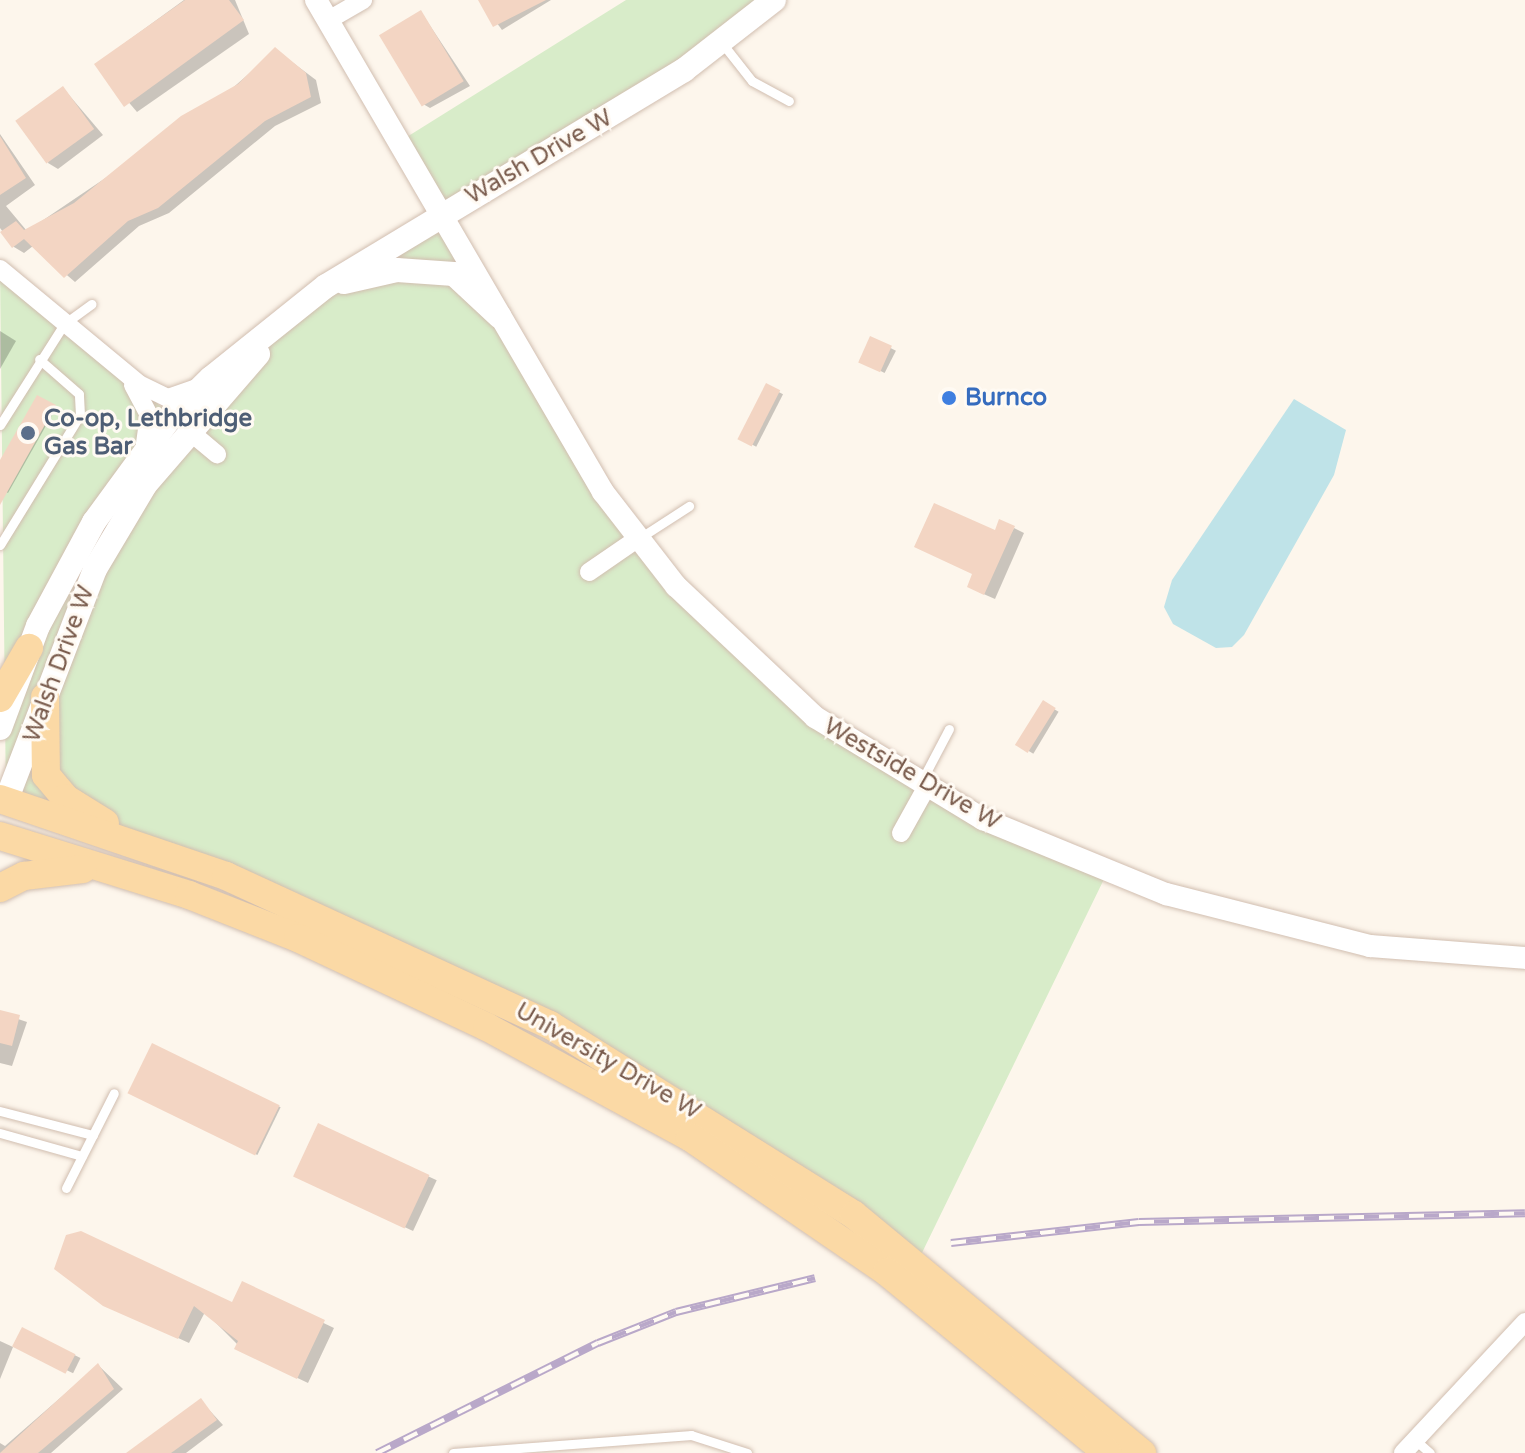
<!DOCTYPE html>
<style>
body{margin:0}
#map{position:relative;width:1525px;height:1453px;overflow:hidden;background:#fdf6ec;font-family:"Varela Round",sans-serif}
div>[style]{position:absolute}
.green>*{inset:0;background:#d8ecc9}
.water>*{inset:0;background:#bfe3e8}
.shadow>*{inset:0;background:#0003;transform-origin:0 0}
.building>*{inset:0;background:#f3d5c3;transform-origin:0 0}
.roads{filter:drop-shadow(0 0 2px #d1beb0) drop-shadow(0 0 2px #d1beb0)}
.service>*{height:9px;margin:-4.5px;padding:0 4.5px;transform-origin:4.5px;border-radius:4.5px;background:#fff}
.minor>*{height:18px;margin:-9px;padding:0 9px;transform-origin:9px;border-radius:9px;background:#fff}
.tertiary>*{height:22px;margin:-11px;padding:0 11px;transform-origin:11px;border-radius:11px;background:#fff}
.secondary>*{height:24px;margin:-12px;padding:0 12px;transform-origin:12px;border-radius:12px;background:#fff}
.primary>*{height:28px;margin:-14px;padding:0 14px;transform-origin:14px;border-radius:14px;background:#fbd9a5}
.rail>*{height:8px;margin-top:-4px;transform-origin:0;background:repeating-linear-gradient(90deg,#fffaf3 0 15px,#b9a8c9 0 30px);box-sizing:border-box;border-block:2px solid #b9a8c9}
.dots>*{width:22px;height:22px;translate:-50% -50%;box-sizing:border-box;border:4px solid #fffaf3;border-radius:50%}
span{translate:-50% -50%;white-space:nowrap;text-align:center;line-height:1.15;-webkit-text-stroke:6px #fffaf3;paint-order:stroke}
.street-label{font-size:24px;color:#7a5c4d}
.shop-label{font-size:24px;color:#366cbe;font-weight:700}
.left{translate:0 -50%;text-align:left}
.service-label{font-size:24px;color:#4e5e75;font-weight:700}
</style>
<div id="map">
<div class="green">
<div style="clip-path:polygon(626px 0,774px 0,444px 212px,637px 539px,815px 717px,1107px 873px,917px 1263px,461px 979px,6px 801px,0 269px,179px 422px,218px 380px,443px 213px,402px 140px)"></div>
</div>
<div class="water">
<div style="clip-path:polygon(1294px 399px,1346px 430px,1334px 475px,1244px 635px,1232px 647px,1216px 648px,1173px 624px,1164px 607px,1172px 580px)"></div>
</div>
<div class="shadow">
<div style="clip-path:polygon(184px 0,235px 0,249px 34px,137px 112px,96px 64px)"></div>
<div style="clip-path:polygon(480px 0,551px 0,502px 30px)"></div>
<div style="clip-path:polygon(421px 12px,470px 86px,430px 108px,423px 104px)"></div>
<div style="clip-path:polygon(276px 50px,316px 80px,321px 103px,275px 126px,169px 213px,139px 226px,75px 282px,33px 246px,24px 253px,14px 247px,0 228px,0 134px,35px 185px,6px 206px,27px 231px,212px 106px)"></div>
<div style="clip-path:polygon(63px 88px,103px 135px,58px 169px,48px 163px)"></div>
<div style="clip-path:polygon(0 331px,16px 341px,0 369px)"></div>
<div style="left:871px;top:338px;width:28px;height:25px;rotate:27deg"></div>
<div style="left:767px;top:386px;width:18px;height:59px;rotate:27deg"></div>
<div style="clip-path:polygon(37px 397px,56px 408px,8px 493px,0 488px,0 464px)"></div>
<div style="clip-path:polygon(1014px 528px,1024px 533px,995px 599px,979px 592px)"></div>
<div style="left:1044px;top:703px;width:17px;height:49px;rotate:31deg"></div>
<div style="clip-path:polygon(0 1013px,27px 1022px,12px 1066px,0 1063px)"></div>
<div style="left:153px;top:1045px;width:142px;height:53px;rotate:26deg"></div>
<div style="left:318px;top:1125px;width:131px;height:56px;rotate:25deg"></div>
<div style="clip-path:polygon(242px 1284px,334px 1328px,308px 1383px,247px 1354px,205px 1312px,189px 1343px,104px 1304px,233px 1305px)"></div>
<div style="left:23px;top:1330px;width:64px;height:17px;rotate:26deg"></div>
<div style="clip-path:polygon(0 1341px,13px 1347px,0 1379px)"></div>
<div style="clip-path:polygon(98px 1365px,123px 1389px,51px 1453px,0 1453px,0 1443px,5px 1446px)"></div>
<div style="clip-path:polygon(201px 1401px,223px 1425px,186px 1453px,132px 1453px)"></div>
</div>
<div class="building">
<div style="clip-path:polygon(185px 0,229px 0,244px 20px,124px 107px,94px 64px)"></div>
<div style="clip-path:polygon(478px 0,546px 0,493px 27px)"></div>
<div style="left:421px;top:10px;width:83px;height:49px;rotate:59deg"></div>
<div style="clip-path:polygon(275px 47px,306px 73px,311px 97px,265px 121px,158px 208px,128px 221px,64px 278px,24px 239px,12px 248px,0 232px,16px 221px,24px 230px,74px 203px,181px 116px,238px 84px)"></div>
<div style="left:63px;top:86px;width:53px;height:59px;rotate:54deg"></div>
<div style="clip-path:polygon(0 136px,26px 178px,0 195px)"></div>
<div style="left:870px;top:336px;width:24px;height:29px;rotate:24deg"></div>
<div style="left:766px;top:383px;width:16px;height:63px;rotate:27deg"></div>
<div style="clip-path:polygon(37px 395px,56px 405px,0 505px,0 460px)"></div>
<div style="clip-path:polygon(934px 503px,995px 530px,999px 519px,1015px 526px,984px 595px,967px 587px,972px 574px,914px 547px)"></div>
<div style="left:1043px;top:700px;width:15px;height:53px;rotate:32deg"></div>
<div style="clip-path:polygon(0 1010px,20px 1015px,12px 1046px,0 1043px)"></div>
<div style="left:152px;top:1043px;width:142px;height:56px;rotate:26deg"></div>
<div style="left:318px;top:1123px;width:123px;height:59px;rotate:25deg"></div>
<div style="clip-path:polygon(81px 1231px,232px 1302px,242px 1281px,325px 1320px,297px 1379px,234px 1349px,238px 1341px,194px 1306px,178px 1339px,103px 1306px,54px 1269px,66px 1235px)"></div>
<div style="left:22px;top:1327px;width:60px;height:22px;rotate:27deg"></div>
<div style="clip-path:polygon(98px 1363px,114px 1389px,38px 1453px,0 1453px)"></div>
<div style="clip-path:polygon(201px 1398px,217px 1420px,171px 1453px,126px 1453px)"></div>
</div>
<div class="roads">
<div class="service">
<div style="left:722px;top:43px;width:48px;rotate:51.7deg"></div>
<div style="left:752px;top:81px;width:42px;rotate:28.4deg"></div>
<div style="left:0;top:425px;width:120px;rotate:-57.6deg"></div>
<div style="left:64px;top:324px;width:34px;rotate:-36deg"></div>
<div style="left:638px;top:539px;width:61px;rotate:-32.9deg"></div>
<div style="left:0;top:545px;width:153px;rotate:-58.4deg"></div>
<div style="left:80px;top:415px;width:21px;rotate:-93deg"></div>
<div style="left:79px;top:394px;width:53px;rotate:-138.8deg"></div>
<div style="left:921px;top:782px;width:60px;rotate:-62.2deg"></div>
<div style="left:0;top:1111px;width:96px;rotate:14.5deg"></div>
<div style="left:0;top:1133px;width:85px;rotate:15.7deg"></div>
<div style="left:66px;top:1188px;width:106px;rotate:-63.2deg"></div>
<div style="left:1414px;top:1439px;width:21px;rotate:41deg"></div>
<div style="left:453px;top:1453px;width:239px;rotate:-4.3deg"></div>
<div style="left:691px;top:1435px;width:59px;rotate:17.8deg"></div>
</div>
<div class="minor">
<div style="left:332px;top:18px;width:36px;rotate:-30deg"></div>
<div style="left:0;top:269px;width:180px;rotate:39.6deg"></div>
<div style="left:139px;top:384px;width:32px;rotate:26deg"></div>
<div style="left:168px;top:398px;width:28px;rotate:-19deg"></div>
<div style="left:133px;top:385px;width:34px;rotate:62deg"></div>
<div style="left:149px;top:415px;width:30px;rotate:98deg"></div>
<div style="left:188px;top:430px;width:38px;rotate:40deg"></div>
<div style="left:589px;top:572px;width:58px;rotate:-34.5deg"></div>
<div style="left:901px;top:833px;width:54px;rotate:-61deg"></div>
<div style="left:1403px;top:1453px;width:179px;rotate:-47deg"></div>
</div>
<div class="tertiary">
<div style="left:316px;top:0;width:570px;rotate:59.74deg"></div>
<div style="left:603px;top:492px;width:119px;rotate:52.2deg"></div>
<div style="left:676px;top:586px;width:191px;rotate:43.3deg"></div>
<div style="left:815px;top:717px;width:197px;rotate:31.3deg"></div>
<div style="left:983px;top:819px;width:198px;rotate:22.3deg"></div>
<div style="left:1166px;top:894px;width:211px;rotate:14.3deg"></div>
<div style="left:1370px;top:946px;width:155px;rotate:4.4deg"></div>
</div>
<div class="secondary">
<div style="left:344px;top:282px;width:54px;rotate:-12.8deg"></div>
<div style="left:397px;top:270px;width:57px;rotate:4deg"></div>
<div style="left:454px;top:274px;width:62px;rotate:43deg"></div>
<div style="left:0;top:728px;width:109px;rotate:-69.6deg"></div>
<div style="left:38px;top:626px;width:118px;rotate:-61.7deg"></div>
<div style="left:94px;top:522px;width:129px;rotate:-53.8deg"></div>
<div style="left:170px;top:418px;width:57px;rotate:-44.3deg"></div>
<div style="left:211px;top:378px;width:147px;rotate:-38.7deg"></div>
<div style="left:326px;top:286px;width:418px;rotate:-31.1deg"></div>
<div style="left:684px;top:70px;width:114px;rotate:-37.9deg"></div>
<div style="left:6px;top:801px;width:248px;rotate:-69deg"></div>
<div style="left:95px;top:569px;width:98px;rotate:-59.2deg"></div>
<div style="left:145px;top:485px;width:173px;rotate:-49.2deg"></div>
</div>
<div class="primary">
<div style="left:45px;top:697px;width:78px;rotate:89.3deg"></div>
<div style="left:46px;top:775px;width:30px;rotate:50deg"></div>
<div style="left:65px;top:798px;width:47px;rotate:32deg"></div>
<div style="left:0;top:698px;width:58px;rotate:-59.9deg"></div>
<div style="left:0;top:799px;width:239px;rotate:18.8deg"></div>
<div style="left:226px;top:876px;width:357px;rotate:24.7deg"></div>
<div style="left:550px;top:1025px;width:358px;rotate:32deg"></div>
<div style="left:854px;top:1215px;width:374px;rotate:39.6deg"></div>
<div style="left:0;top:836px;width:198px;rotate:17.3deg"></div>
<div style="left:189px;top:895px;width:117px;rotate:21.5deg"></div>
<div style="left:298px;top:938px;width:209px;rotate:25.2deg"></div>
<div style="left:487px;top:1027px;width:231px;rotate:28.5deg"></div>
<div style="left:690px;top:1137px;width:239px;rotate:34.4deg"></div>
<div style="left:887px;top:1272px;width:285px;rotate:39.4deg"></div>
<div style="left:0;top:888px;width:27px;rotate:-27deg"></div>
<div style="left:24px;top:876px;width:59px;rotate:-6.8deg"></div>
</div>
</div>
<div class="rail">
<div style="left:951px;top:1243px;width:189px;rotate:-6.4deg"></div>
<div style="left:1139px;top:1222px;width:386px;rotate:-1.3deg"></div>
<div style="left:377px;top:1453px;width:247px;rotate:-26.5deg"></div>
<div style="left:598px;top:1343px;width:84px;rotate:-21.7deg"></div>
<div style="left:676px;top:1312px;width:143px;rotate:-13.7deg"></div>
</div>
<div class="dots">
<div style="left:949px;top:398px;background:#3f7fe0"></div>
<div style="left:28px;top:433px;background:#5c6f8a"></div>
</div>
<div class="street-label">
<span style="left:539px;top:157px;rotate:-30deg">Walsh Drive W</span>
<span style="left:59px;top:664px;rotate:-70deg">Walsh Drive W</span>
<span style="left:912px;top:774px;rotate:30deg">Westside Drive W</span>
<span style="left:608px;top:1061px;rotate:30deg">University Drive W</span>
</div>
<div class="shop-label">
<span class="left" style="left:965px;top:398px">Burnco</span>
</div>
<div class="service-label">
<span class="left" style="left:44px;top:433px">Co-op, Lethbridge<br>Gas Bar</span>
</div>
</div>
